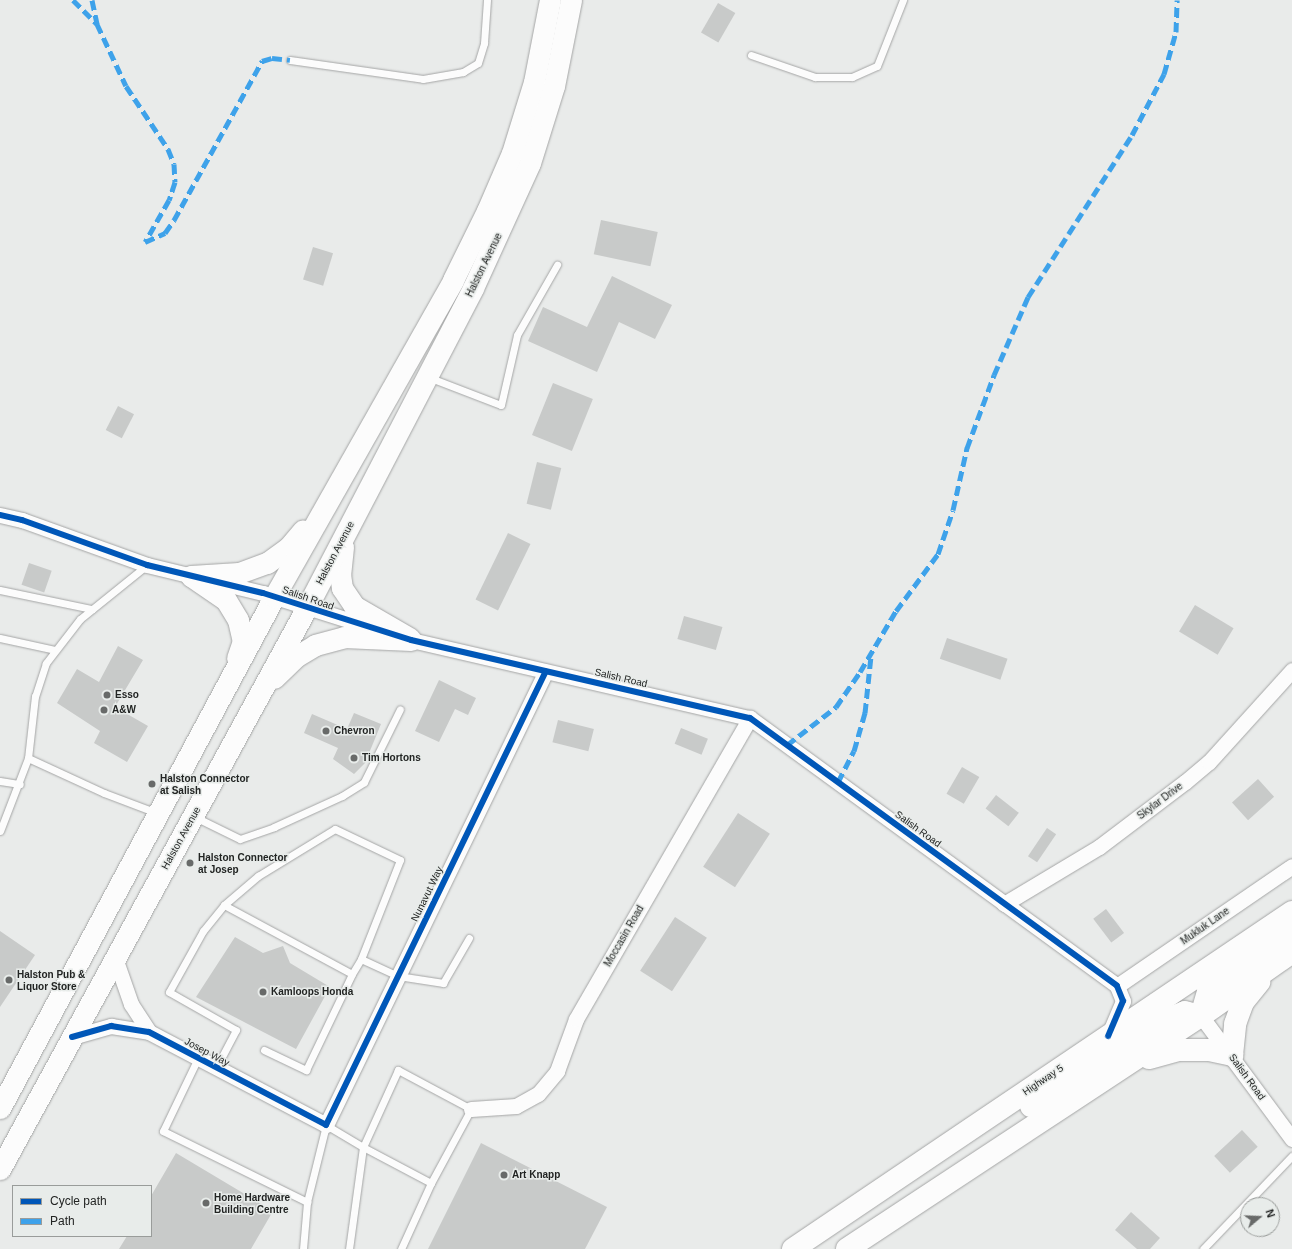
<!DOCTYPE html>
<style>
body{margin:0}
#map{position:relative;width:1292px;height:1249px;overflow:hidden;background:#e9ebea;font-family:Helvetica,sans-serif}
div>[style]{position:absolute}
.building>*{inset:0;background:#c8cac9;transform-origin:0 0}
.roads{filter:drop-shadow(0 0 1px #a4a5a5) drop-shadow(0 0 1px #a4a5a5)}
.lane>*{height:7px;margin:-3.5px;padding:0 3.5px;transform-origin:3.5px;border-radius:3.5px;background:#fcfcfc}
.street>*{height:15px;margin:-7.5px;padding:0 7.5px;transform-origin:7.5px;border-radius:7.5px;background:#fcfcfc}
.secondary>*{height:21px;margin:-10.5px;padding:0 10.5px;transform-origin:10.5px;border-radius:10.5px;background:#fcfcfc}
.highway>*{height:22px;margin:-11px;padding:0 11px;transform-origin:11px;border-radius:11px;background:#fcfcfc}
.quiet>*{height:5px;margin-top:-2.5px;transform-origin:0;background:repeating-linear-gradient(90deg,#3ea2ea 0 10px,transparent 0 15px)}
.cycleway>*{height:6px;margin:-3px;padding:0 3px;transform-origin:3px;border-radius:3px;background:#0057b8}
.dots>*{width:11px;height:11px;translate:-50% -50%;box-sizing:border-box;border:2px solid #e8ecea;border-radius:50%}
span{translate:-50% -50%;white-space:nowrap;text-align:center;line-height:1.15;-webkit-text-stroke:3px #e8ecea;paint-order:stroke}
.street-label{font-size:10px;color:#222423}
.poi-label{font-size:10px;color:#222423;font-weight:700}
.left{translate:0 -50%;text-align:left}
.legend{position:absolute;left:12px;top:1185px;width:140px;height:52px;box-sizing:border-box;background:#e8ecea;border:1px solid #999c9a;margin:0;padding:5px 7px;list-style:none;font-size:12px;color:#222423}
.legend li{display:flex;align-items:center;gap:8px;height:20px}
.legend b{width:20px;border:1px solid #999c9a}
.north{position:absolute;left:1240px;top:1197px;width:40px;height:40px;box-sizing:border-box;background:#e8ecea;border:1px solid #999c9a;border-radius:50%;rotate:71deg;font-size:11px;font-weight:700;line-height:16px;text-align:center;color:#222423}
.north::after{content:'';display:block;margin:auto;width:14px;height:18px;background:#686a69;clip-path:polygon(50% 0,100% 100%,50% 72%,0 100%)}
</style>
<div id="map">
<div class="building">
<div style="left:718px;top:3px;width:20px;height:34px;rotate:30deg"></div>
<div style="left:601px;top:220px;width:58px;height:35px;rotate:12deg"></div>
<div style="left:313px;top:247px;width:21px;height:34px;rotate:17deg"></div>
<div style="clip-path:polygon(612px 276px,672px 305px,655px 339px,619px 322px,597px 372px,528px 341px,543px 307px,587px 327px)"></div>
<div style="left:553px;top:383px;width:43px;height:56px;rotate:22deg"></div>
<div style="left:118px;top:406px;width:18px;height:27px;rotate:27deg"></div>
<div style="left:537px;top:462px;width:25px;height:43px;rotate:14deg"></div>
<div style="left:508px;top:533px;width:25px;height:74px;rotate:26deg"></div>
<div style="left:29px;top:563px;width:24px;height:23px;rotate:19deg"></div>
<div style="left:1195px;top:605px;width:45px;height:31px;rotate:31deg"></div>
<div style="left:684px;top:616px;width:40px;height:24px;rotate:16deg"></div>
<div style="left:947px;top:638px;width:64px;height:22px;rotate:19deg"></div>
<div style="clip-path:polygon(118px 646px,143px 660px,115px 707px,148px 726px,127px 762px,94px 743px,100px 731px,57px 703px,77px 669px,99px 682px)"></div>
<div style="clip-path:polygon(439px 680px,476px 698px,468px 715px,455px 709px,439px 742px,415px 731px)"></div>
<div style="clip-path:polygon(354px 713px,381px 724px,365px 763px,354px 774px,333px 759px,338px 748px,304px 733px,312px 714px,347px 729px)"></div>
<div style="left:558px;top:720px;width:37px;height:23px;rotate:14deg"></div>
<div style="left:681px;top:728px;width:29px;height:17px;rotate:22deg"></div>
<div style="left:962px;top:767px;width:20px;height:31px;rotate:30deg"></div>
<div style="left:1258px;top:779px;width:24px;height:35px;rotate:48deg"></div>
<div style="left:996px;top:795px;width:29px;height:17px;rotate:38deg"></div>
<div style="left:738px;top:813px;width:38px;height:64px;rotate:33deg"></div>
<div style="left:1047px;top:828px;width:11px;height:34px;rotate:34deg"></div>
<div style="left:1106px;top:909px;width:30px;height:16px;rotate:53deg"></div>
<div style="left:675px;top:917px;width:38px;height:64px;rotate:33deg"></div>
<div style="clip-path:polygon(0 931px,35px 955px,0 1007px)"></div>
<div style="clip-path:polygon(235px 937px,263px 953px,283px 946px,290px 963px,330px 987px,296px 1049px,196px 997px)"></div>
<div style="left:1242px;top:1130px;width:23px;height:38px;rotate:47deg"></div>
<div style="clip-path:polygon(481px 1143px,607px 1207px,585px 1249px,428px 1249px)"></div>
<div style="clip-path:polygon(176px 1153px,273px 1211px,251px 1249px,119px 1249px,127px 1236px,151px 1236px,151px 1196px)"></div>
<div style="clip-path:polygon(1131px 1212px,1160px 1238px,1150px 1249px,1137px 1249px,1115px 1230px)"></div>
</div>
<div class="roads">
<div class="lane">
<div style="left:751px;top:55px;width:68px;rotate:19deg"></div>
<div style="left:815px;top:77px;width:37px"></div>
<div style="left:852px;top:77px;width:27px;rotate:-24deg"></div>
<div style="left:877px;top:66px;width:71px;rotate:-68.5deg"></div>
<div style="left:290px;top:60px;width:134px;rotate:8.1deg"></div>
<div style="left:423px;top:79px;width:41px;rotate:-9.9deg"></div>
<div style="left:463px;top:72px;width:17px;rotate:-31deg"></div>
<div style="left:478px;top:63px;width:21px;rotate:-73deg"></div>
<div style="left:484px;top:43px;width:43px;rotate:-86deg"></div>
<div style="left:428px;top:377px;width:78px;rotate:21deg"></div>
<div style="left:501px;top:405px;width:72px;rotate:-77.1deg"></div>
<div style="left:517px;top:335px;width:81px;rotate:-60.3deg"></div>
<div style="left:147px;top:565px;width:86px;rotate:141.1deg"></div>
<div style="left:80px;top:619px;width:56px;rotate:127.7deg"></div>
<div style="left:46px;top:663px;width:35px;rotate:108deg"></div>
<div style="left:35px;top:696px;width:62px;rotate:96.4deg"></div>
<div style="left:28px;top:758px;width:84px;rotate:24.7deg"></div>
<div style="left:104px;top:793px;width:57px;rotate:20.7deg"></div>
<div style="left:0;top:590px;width:94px;rotate:11.7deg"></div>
<div style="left:0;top:638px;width:56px;rotate:12.3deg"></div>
<div style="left:0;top:781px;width:20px;rotate:9deg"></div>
<div style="left:195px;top:817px;width:50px;rotate:26.1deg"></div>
<div style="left:240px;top:839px;width:36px;rotate:-19deg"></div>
<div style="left:274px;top:827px;width:75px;rotate:-24.5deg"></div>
<div style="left:342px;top:796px;width:26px;rotate:-32deg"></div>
<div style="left:364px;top:782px;width:81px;rotate:-63.7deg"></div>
<div style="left:0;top:831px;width:78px;rotate:-69deg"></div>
<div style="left:224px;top:905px;width:145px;rotate:28.3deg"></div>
<div style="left:352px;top:974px;width:17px;rotate:-59deg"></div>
<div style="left:361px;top:959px;width:41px;rotate:24.7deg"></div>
<div style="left:398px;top:976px;width:46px;rotate:8.8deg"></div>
<div style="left:443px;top:983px;width:52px;rotate:-60deg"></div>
<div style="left:264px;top:1050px;width:47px;rotate:25.5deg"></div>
<div style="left:306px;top:1070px;width:106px;rotate:-64.4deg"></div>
<div style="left:198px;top:1058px;width:81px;rotate:115.6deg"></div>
<div style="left:163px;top:1131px;width:161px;rotate:26.2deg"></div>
<div style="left:216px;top:1068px;width:43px;rotate:-62.2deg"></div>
<div style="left:236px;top:1030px;width:77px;rotate:-150.4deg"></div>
<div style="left:169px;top:992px;width:70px;rotate:-60.9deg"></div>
<div style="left:203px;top:931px;width:33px;rotate:-51deg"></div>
<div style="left:224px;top:905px;width:45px;rotate:-40.5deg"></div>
<div style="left:258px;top:876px;width:90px;rotate:-31.4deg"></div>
<div style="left:335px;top:829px;width:72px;rotate:25.5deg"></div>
<div style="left:400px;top:860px;width:106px;rotate:111.5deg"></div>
<div style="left:303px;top:1249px;width:47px;rotate:-85.1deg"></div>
<div style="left:307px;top:1202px;width:79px;rotate:-76.1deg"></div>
<div style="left:326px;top:1125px;width:43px;rotate:30.7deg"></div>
<div style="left:363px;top:1147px;width:77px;rotate:27.9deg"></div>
<div style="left:431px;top:1183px;width:84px;rotate:-61.6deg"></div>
<div style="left:471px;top:1109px;width:83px;rotate:-151.9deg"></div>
<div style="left:398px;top:1070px;width:85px;rotate:114.4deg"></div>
<div style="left:363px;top:1147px;width:103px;rotate:97.8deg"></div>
<div style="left:401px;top:1249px;width:72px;rotate:-65.6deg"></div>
<div style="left:1203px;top:1249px;width:129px;rotate:-46.3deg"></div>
</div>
<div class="street">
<div style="left:0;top:515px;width:23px;rotate:13deg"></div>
<div style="left:22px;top:520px;width:133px;rotate:19.8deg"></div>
<div style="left:147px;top:565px;width:119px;rotate:13.6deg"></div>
<div style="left:263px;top:593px;width:155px;rotate:17.6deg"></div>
<div style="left:411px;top:640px;width:348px;rotate:13deg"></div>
<div style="left:750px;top:718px;width:454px;rotate:36.1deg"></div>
<div style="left:1117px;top:986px;width:16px;rotate:68deg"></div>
<div style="left:1123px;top:1001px;width:38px;rotate:113deg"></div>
<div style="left:1004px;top:904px;width:111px;rotate:-31deg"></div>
<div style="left:1099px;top:847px;width:108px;rotate:-37.1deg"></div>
<div style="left:1185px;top:782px;width:31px;rotate:-40deg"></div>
<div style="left:1209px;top:762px;width:124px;rotate:-47.9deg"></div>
<div style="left:115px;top:958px;width:49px;rotate:70.8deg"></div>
<div style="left:131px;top:1004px;width:33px;rotate:57deg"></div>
<div style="left:1117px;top:986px;width:212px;rotate:-34.4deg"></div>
<div style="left:1201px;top:1016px;width:153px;rotate:53.5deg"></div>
<div style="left:72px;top:1037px;width:41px;rotate:-15.8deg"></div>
<div style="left:111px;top:1026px;width:38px;rotate:9deg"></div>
<div style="left:149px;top:1032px;width:200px;rotate:27.7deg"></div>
<div style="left:326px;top:1125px;width:504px;rotate:-64.15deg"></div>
<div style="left:471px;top:1109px;width:45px;rotate:-3.8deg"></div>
<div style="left:516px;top:1106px;width:25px;rotate:-29deg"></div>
<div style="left:538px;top:1094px;width:30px;rotate:-50deg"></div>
<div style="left:557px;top:1071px;width:55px;rotate:-69.9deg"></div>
<div style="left:576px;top:1019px;width:348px;rotate:-60deg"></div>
</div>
<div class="secondary">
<div style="left:343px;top:547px;width:27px;rotate:96deg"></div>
<div style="left:340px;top:574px;width:14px;rotate:82deg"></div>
<div style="left:342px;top:588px;width:22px;rotate:56deg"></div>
<div style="left:354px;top:606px;width:64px;rotate:30.2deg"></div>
<div style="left:191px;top:576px;width:48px;rotate:-3.6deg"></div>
<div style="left:239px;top:573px;width:30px;rotate:-20deg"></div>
<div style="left:267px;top:563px;width:26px;rotate:-36deg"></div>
<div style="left:288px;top:548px;width:23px;rotate:-50deg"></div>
<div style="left:191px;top:576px;width:42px;rotate:34.4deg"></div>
<div style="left:226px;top:600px;width:23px;rotate:59deg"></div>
<div style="left:238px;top:620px;width:22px;rotate:77deg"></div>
<div style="left:243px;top:641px;width:18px;rotate:109deg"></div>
<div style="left:274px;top:678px;width:32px;rotate:-44deg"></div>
<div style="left:297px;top:656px;width:21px;rotate:-31deg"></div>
<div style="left:315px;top:645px;width:30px;rotate:-15deg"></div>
<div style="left:344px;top:637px;width:67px;rotate:2.6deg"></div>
<div style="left:0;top:1108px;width:580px;rotate:-61.8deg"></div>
<div style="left:274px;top:597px;width:364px;rotate:-60.5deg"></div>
<div style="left:453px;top:280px;width:77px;rotate:-63.8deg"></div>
<div style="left:487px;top:211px;width:63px;rotate:-66.7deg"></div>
<div style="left:512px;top:153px;width:74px;rotate:-72.8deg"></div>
<div style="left:534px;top:82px;width:84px;rotate:-79deg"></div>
<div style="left:0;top:1169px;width:638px;rotate:-61.35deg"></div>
<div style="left:306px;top:609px;width:362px;rotate:-62.5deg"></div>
<div style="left:473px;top:288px;width:137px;rotate:-65.5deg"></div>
<div style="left:530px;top:163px;width:81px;rotate:-72.7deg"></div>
<div style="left:554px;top:86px;width:88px;rotate:-78.8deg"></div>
</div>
<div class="highway">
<div style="left:1201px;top:1016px;width:25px;rotate:-74deg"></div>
<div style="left:1208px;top:992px;width:104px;rotate:-36deg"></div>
<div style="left:1149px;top:1058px;width:31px;rotate:-15deg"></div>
<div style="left:1179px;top:1050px;width:30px"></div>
<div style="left:1209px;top:1050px;width:24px;rotate:12deg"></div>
<div style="left:1232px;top:1055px;width:31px;rotate:-84deg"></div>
<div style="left:1235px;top:1024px;width:23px;rotate:-70deg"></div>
<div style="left:1243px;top:1002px;width:26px;rotate:-51deg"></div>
<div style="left:1031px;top:1106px;width:162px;rotate:-32.4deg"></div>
<div style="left:1168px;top:1019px;width:18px;rotate:-22deg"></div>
<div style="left:1185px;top:1012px;width:7px;rotate:16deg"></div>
<div style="left:793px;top:1249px;width:602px;rotate:-34.03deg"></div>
<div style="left:847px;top:1249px;width:424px;rotate:-33.4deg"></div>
<div style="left:1201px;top:1016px;width:111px;rotate:-35.1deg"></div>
</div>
</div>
<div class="quiet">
<div style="left:73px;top:0;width:34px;rotate:45deg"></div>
<div style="left:97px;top:24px;width:68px;rotate:64.9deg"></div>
<div style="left:126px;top:86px;width:76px;rotate:56.3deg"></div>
<div style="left:168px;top:149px;width:16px;rotate:68deg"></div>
<div style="left:174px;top:164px;width:18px;rotate:87deg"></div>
<div style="left:175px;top:182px;width:19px;rotate:108deg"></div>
<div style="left:169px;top:200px;width:48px;rotate:119.7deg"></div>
<div style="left:92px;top:0;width:25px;rotate:78deg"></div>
<div style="left:145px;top:242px;width:22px;rotate:-24deg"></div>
<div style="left:165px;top:233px;width:16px;rotate:-55deg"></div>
<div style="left:174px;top:220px;width:182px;rotate:-61deg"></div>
<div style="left:262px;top:61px;width:10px;rotate:-17deg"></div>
<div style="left:272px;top:58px;width:18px;rotate:6deg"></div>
<div style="left:787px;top:745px;width:62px;rotate:-37.8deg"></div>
<div style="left:836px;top:707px;width:42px;rotate:-55.6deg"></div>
<div style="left:860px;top:672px;width:71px;rotate:-59.5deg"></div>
<div style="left:896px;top:611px;width:71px;rotate:-53.6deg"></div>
<div style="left:938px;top:554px;width:46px;rotate:-71.2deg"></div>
<div style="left:953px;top:510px;width:64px;rotate:-77.3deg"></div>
<div style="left:967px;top:448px;width:78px;rotate:-69.7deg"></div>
<div style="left:994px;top:375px;width:85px;rotate:-66.4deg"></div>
<div style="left:1028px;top:297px;width:193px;rotate:-57.3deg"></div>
<div style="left:1132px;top:135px;width:69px;rotate:-62.3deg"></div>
<div style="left:1164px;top:74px;width:44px;rotate:-74.1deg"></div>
<div style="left:1176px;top:32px;width:32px;rotate:-88deg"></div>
<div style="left:838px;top:782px;width:35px;rotate:-63deg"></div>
<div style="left:854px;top:751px;width:40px;rotate:-74deg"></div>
<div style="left:865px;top:713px;width:57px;rotate:-84deg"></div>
</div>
<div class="cycleway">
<div style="left:0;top:515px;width:23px;rotate:13deg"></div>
<div style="left:22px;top:520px;width:133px;rotate:19.8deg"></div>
<div style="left:147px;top:565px;width:119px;rotate:13.6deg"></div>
<div style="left:263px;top:593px;width:155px;rotate:17.6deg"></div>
<div style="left:411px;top:640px;width:348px;rotate:13deg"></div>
<div style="left:750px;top:718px;width:454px;rotate:36.1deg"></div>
<div style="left:1117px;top:986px;width:16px;rotate:68deg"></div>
<div style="left:1123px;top:1001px;width:38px;rotate:113deg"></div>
<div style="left:72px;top:1037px;width:41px;rotate:-15.8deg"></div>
<div style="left:111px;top:1026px;width:38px;rotate:9deg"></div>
<div style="left:149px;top:1032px;width:200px;rotate:27.7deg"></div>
<div style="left:326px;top:1125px;width:504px;rotate:-64.15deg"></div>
</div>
<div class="dots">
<div style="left:107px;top:695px;background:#686a69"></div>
<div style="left:104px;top:710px;background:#686a69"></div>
<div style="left:326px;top:731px;background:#686a69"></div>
<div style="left:354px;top:758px;background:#686a69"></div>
<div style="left:152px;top:784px;background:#686a69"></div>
<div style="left:190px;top:863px;background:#686a69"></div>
<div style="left:9px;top:980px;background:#686a69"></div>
<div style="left:263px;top:992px;background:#686a69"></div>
<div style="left:504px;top:1175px;background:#686a69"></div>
<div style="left:206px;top:1203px;background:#686a69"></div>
</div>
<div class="street-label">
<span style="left:484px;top:265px;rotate:-64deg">Halston Avenue</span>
<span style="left:335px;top:553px;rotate:-62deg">Halston Avenue</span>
<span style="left:308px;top:598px;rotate:19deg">Salish Road</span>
<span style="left:621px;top:678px;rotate:13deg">Salish Road</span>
<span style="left:1160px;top:801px;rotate:-37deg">Skylar Drive</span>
<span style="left:918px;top:829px;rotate:36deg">Salish Road</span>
<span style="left:181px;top:838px;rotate:-61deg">Halston Avenue</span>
<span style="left:427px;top:894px;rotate:-64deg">Nunavut Way</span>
<span style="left:1205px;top:926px;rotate:-35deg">Mukluk Lane</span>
<span style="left:624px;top:936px;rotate:-60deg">Moccasin Road</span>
<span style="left:207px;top:1052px;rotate:28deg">Josep Way</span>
<span style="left:1247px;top:1077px;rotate:54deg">Salish Road</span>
<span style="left:1043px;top:1080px;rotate:-34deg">Highway 5</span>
</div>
<div class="poi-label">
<span class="left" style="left:115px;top:695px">Esso</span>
<span class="left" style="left:112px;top:710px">A&amp;W</span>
<span class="left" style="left:334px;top:731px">Chevron</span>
<span class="left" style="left:362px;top:758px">Tim Hortons</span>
<span class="left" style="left:160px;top:784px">Halston Connector<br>at Salish</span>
<span class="left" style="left:198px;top:863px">Halston Connector<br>at Josep</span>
<span class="left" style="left:17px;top:980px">Halston Pub &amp;<br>Liquor Store</span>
<span class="left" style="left:271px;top:992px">Kamloops Honda</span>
<span class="left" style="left:512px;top:1175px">Art Knapp</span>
<span class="left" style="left:214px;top:1203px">Home Hardware<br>Building Centre</span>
</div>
<ul class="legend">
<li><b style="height:5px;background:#0057b8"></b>Cycle path</li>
<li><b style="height:5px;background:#3ea2ea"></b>Path</li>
</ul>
<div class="north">N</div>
</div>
